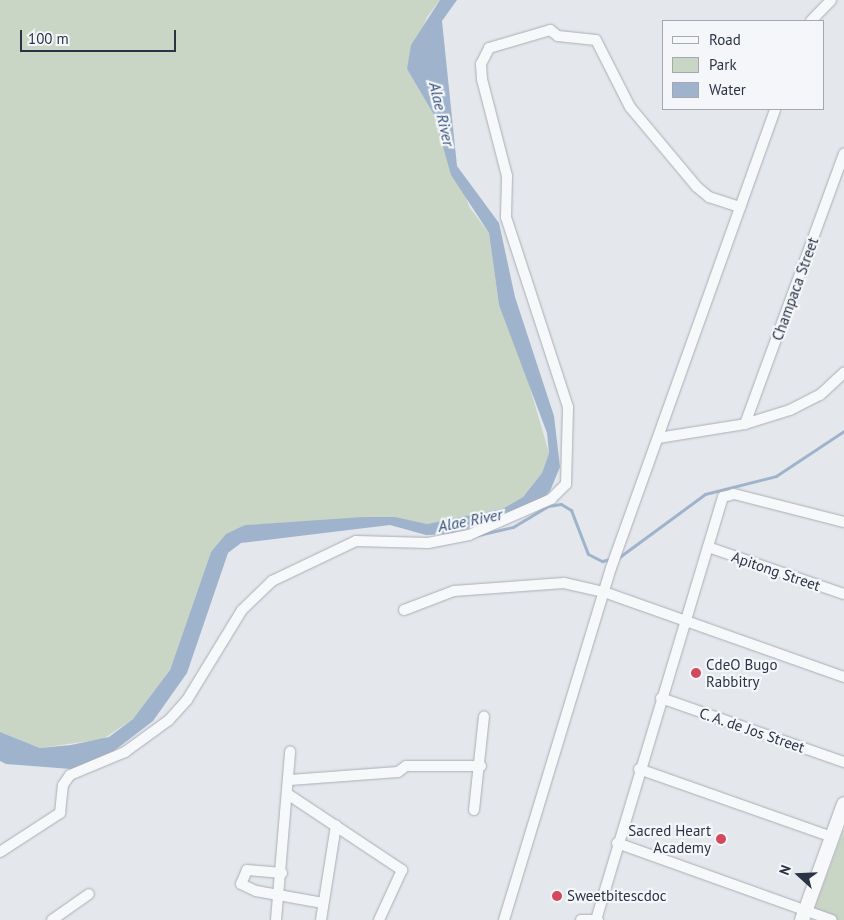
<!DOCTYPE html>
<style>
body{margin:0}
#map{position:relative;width:844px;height:920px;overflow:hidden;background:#e4e7ec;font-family:"PT Sans",sans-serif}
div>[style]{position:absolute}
.green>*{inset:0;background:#c9d6c5}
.water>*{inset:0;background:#9fb4cc}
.stream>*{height:3px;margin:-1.5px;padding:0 1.5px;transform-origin:1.5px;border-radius:1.5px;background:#9fb4cc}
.roads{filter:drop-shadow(0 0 1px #a9aeb7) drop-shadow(0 0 1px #a9aeb7)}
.minor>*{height:10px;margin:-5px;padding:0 5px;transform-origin:5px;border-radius:5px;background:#f7f8fa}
.tertiary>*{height:14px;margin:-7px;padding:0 7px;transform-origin:7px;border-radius:7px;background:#f7f8fa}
.dots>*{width:14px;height:14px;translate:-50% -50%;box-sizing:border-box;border:2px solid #f4f6f9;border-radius:50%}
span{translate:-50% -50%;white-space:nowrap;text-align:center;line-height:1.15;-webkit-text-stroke:4.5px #f4f6f9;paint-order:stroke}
.street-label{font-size:15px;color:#2b3445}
.poi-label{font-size:15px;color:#2b3445}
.left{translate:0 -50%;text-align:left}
.right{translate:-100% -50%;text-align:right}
.water-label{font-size:16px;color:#34527a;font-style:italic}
.legend{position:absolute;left:662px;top:20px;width:162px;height:90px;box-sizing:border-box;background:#f4f6f9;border:1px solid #a4a8b1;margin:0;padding:6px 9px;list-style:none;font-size:15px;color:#2b3445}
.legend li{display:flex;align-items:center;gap:10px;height:25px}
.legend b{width:25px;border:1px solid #a4a8b1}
.north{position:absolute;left:774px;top:850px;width:50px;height:50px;-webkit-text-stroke:4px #f4f6f9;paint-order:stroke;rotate:290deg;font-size:14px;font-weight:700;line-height:20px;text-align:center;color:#2b3445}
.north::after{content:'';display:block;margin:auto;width:18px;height:22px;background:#2b3445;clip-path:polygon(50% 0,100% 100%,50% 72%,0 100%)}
.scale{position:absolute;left:20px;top:30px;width:156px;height:22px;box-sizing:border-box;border:2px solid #2b3445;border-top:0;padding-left:6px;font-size:15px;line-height:18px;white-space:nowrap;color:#2b3445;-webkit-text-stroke:4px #f4f6f9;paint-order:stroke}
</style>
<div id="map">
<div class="green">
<div style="clip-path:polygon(0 0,440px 0,427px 17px,407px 69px,434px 115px,470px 208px,489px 233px,499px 305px,517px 343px,549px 453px,542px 473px,523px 497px,504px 508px,427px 524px,389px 517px,245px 525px,211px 552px,170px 670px,133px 719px,103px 739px,40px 748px,0 732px)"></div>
<div style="clip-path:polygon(844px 829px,844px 920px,836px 920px,813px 912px)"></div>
</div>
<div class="water">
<div style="clip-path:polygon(440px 0,457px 0,442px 21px,457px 166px,499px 223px,515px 297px,554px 416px,560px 467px,550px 491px,533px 509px,450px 534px,426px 535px,390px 525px,241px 543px,228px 553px,187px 673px,153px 721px,106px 757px,71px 769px,6px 764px,0 761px,0 732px,40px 748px,71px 745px,109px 737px,133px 719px,170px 670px,211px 552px,226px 534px,245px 525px,363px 517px,395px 517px,427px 524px,504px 508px,523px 497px,542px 473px,549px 453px,547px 433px,499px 305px,489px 233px,451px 175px,434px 115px,407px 69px,411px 45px)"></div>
</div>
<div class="stream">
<div style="left:478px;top:535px;width:36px;rotate:-13deg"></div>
<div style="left:513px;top:527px;width:41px;rotate:-31deg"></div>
<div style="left:548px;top:506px;width:13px;rotate:-9deg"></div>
<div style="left:561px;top:504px;width:12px;rotate:31deg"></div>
<div style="left:571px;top:510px;width:47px;rotate:68.9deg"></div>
<div style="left:588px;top:554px;width:16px;rotate:27deg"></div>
<div style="left:602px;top:561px;width:9px;rotate:-13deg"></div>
<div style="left:618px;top:558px;width:108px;rotate:-36.3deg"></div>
<div style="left:705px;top:494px;width:73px;rotate:-14.2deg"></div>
<div style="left:776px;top:476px;width:82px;rotate:-33.5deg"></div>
</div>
<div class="roads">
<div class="minor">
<div style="left:811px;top:21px;width:29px;rotate:-46deg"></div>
<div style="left:745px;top:424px;width:288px;rotate:-69.9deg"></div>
<div style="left:658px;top:438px;width:88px;rotate:-9.1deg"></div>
<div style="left:745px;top:424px;width:47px;rotate:-17.3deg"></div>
<div style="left:790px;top:410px;width:34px;rotate:-27deg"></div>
<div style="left:820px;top:395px;width:33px;rotate:-43deg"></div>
<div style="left:708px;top:547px;width:144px;rotate:19.1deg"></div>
<div style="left:404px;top:610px;width:53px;rotate:-20.8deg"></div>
<div style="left:454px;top:591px;width:110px;rotate:-4.2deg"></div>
<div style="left:564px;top:583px;width:41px;rotate:12.7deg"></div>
<div style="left:604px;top:592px;width:255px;rotate:19.5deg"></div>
<div style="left:661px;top:698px;width:194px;rotate:19.3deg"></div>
<div style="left:639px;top:769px;width:205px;rotate:19.4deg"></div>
<div style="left:290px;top:780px;width:108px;rotate:-4.2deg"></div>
<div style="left:398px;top:772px;width:10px;rotate:-37deg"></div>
<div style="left:406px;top:766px;width:75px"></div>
<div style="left:289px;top:795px;width:136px;rotate:33.6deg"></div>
<div style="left:402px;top:870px;width:55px;rotate:114.7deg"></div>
<div style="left:474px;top:810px;width:94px;rotate:-83.9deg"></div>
<div style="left:617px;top:843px;width:228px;rotate:19.7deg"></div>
<div style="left:0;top:852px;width:72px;rotate:-33deg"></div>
<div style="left:60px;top:813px;width:28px;rotate:-84deg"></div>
<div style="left:63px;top:785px;width:12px;rotate:-55deg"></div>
<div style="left:70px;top:775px;width:60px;rotate:-22.7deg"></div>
<div style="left:125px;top:752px;width:54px;rotate:-36deg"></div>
<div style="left:169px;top:720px;width:27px;rotate:-48deg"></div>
<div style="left:187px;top:700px;width:105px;rotate:-58.6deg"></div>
<div style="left:242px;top:610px;width:42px;rotate:-44deg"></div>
<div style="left:272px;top:581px;width:93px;rotate:-25.5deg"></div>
<div style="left:356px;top:541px;width:72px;rotate:1.6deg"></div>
<div style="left:428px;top:543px;width:42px;rotate:-11deg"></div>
<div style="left:469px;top:535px;width:90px;rotate:-23.7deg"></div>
<div style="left:551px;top:499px;width:21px;rotate:-45deg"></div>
<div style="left:566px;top:484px;width:77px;rotate:-88.5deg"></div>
<div style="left:568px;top:407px;width:200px;rotate:-108.1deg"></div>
<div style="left:506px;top:217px;width:41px;rotate:-88.6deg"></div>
<div style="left:507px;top:176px;width:100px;rotate:-104.5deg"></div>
<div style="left:482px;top:79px;width:15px;rotate:-94deg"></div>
<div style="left:481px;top:64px;width:18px;rotate:-63deg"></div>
<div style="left:489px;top:48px;width:64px;rotate:-16.4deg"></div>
<div style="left:550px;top:30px;width:10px;rotate:37deg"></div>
<div style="left:558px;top:36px;width:38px;rotate:6deg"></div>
<div style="left:596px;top:40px;width:75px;rotate:63.1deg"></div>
<div style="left:630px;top:107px;width:104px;rotate:50.1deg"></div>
<div style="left:697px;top:187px;width:16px;rotate:40deg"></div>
<div style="left:709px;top:197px;width:33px;rotate:18deg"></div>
<div style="left:282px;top:873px;width:35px;rotate:-175deg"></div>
<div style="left:247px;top:870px;width:15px;rotate:113deg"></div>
<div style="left:241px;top:884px;width:17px;rotate:25deg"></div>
<div style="left:256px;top:891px;width:68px;rotate:10.2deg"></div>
<div style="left:52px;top:920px;width:45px;rotate:-35.1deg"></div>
<div style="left:276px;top:920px;width:169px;rotate:-85.2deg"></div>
<div style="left:321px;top:920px;width:96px;rotate:-81deg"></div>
<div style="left:504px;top:920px;width:368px;rotate:-73.1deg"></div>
<div style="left:611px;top:568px;width:487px;rotate:-70.3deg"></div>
<div style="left:581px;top:920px;width:17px"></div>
<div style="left:596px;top:920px;width:442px;rotate:-73.3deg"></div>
<div style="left:723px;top:497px;width:11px;rotate:-15deg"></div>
<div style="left:734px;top:494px;width:114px;rotate:14.3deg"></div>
</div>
<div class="tertiary">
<div style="left:802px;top:920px;width:123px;rotate:-70.1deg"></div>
</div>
</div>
<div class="dots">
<div style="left:696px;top:673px;background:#d1495b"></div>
<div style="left:721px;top:839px;background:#d1495b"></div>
<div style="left:557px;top:896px;background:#d1495b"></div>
</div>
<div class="street-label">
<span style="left:795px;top:289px;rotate:-70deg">Champaca Street</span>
<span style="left:776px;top:571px;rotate:19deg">Apitong Street</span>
<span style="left:752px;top:730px;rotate:19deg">C. A. de Jos Street</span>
</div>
<div class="poi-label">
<span class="left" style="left:706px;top:673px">CdeO Bugo<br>Rabbitry</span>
<span class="right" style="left:711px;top:839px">Sacred Heart<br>Academy</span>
<span class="left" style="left:567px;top:896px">Sweetbitescdoc</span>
</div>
<div class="water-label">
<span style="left:442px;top:114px;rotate:77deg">Alae River</span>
<span style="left:470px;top:520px;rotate:-11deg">Alae River</span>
</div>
<ul class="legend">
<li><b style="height:6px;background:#f7f8fa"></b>Road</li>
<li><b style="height:14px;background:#c9d6c5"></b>Park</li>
<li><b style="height:14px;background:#9fb4cc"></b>Water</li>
</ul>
<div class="north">N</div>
<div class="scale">100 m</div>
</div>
